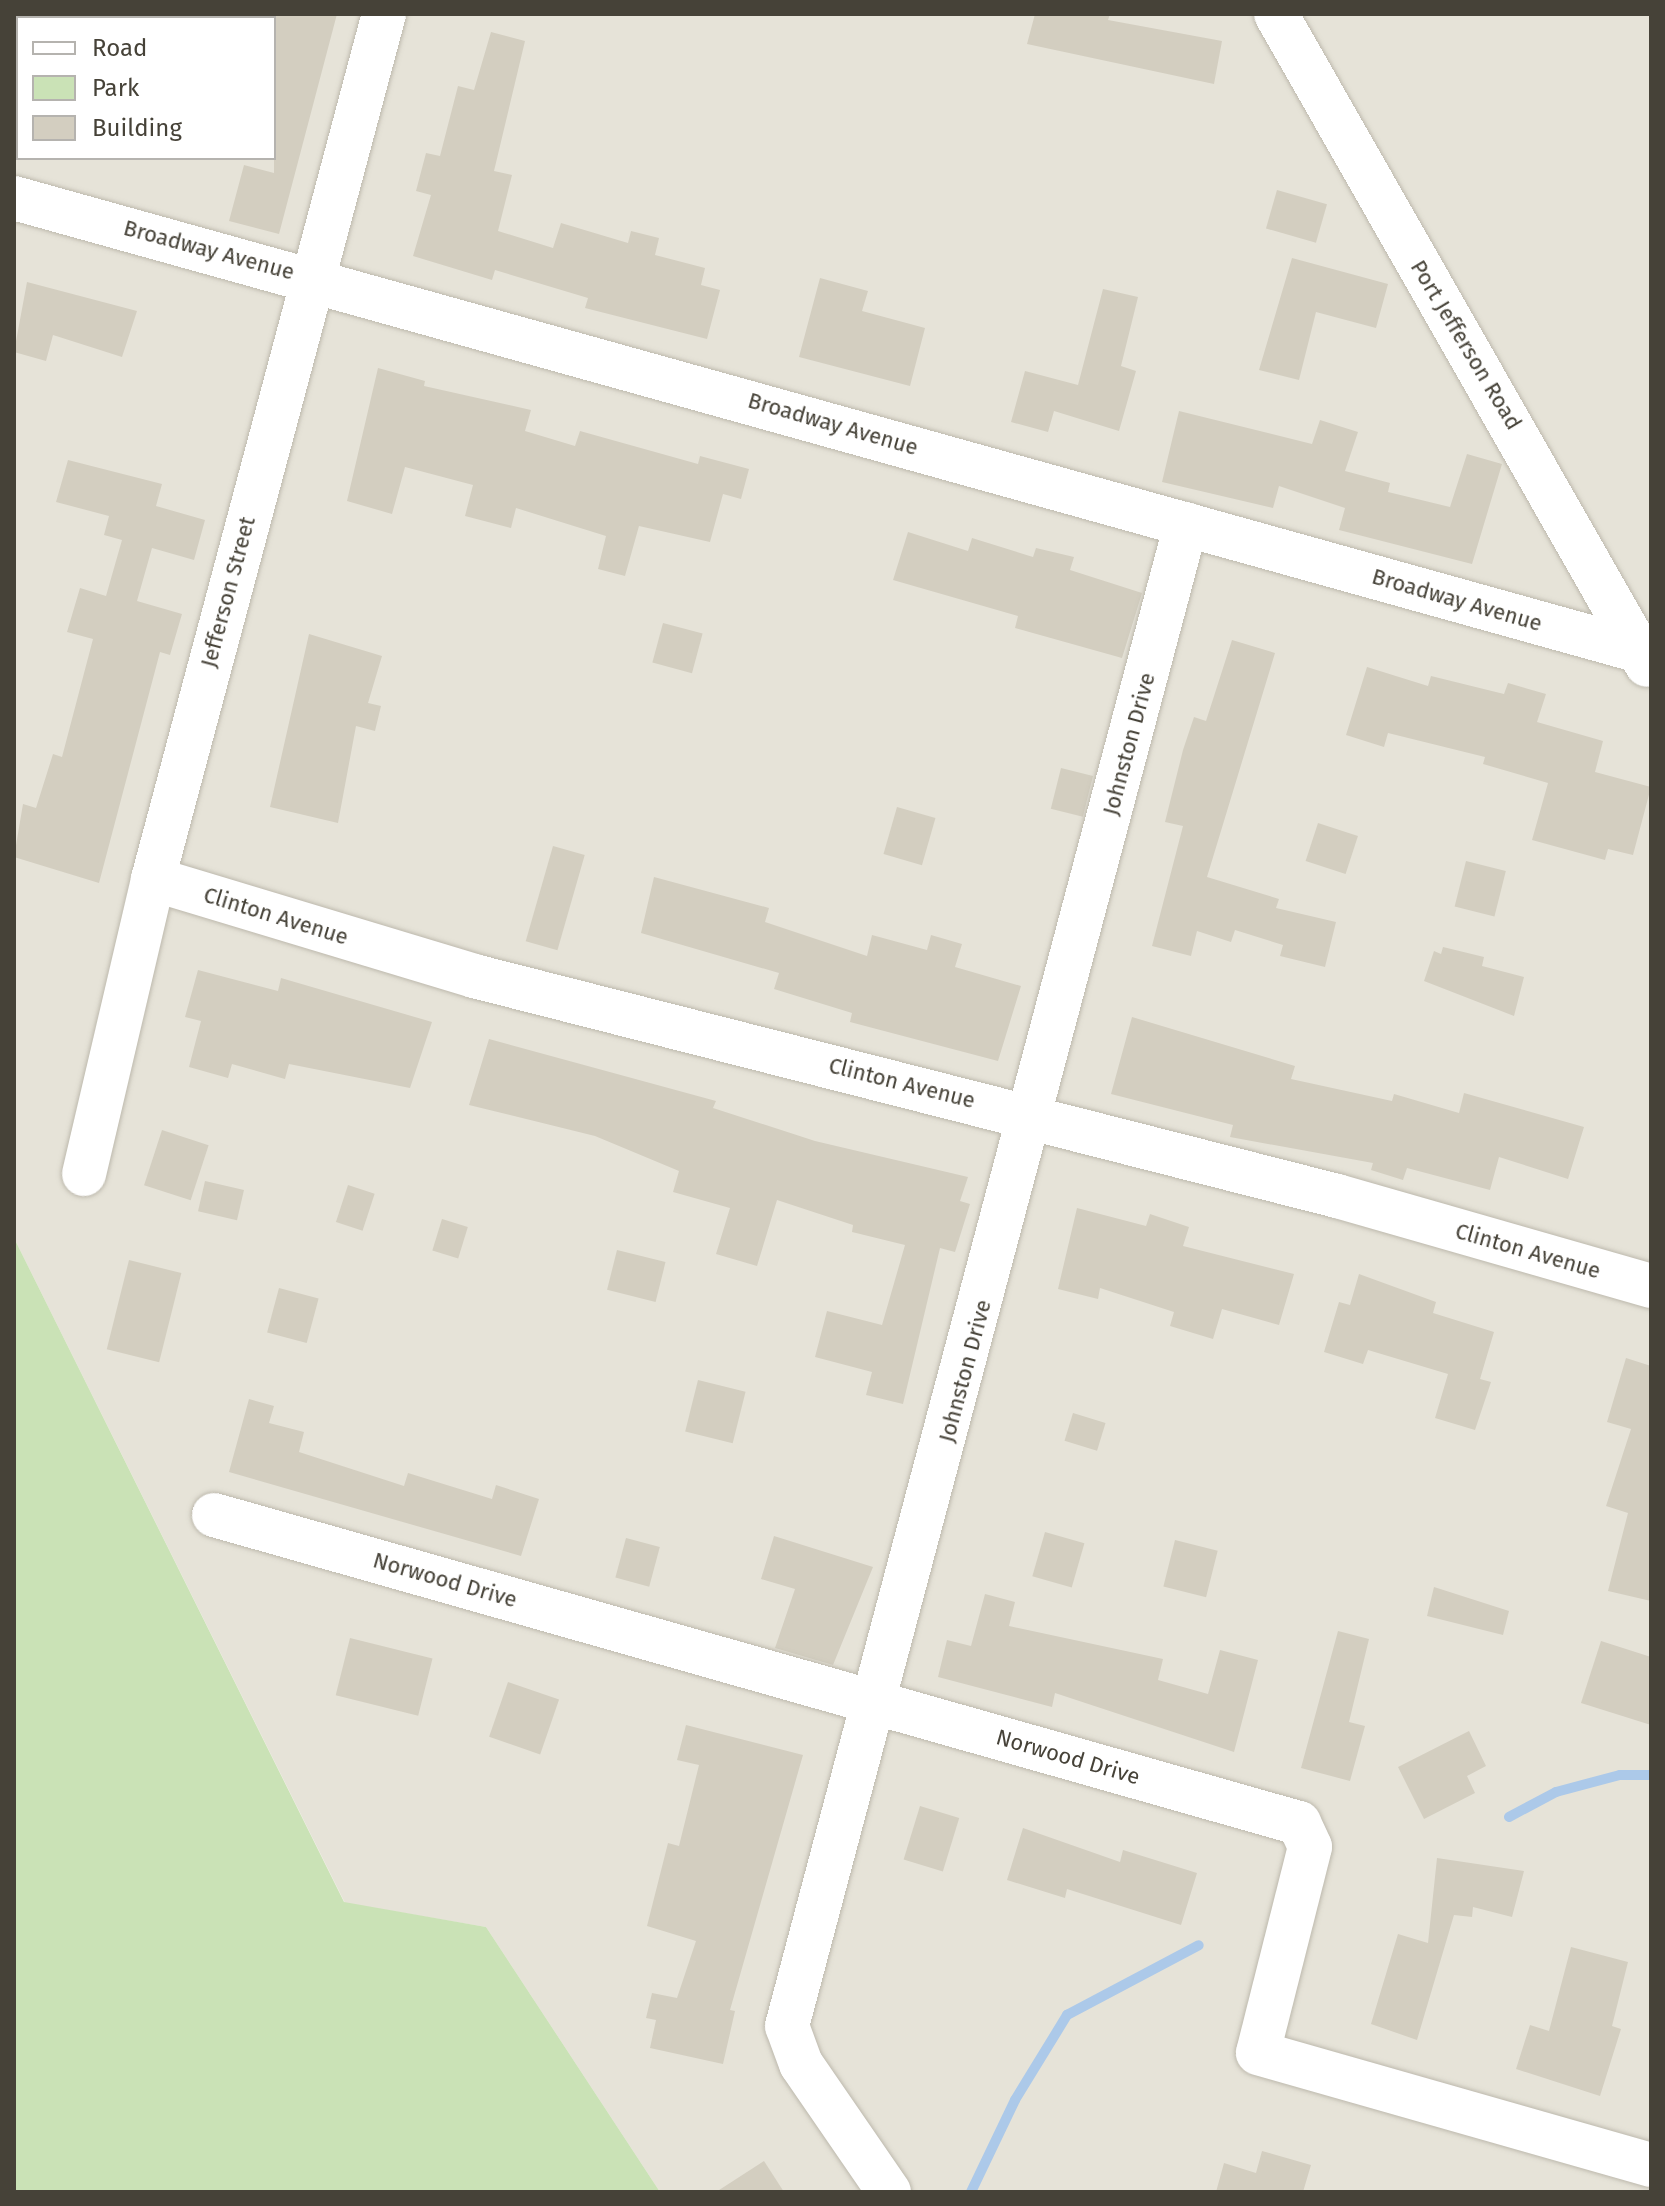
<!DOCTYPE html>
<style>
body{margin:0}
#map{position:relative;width:1665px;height:2206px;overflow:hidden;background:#f3f1e9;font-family:"Fira Sans",sans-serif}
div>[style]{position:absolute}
.residential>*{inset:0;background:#e6e3d8}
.green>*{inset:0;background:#cae2b6}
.stream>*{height:10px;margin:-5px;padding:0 5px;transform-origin:5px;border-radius:5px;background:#acc9e9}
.building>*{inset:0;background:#d3cec0;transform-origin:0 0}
.roads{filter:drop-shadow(0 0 2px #bdb9ad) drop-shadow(0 0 2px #bdb9ad)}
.minor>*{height:44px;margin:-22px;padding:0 22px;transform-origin:22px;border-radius:22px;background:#fff}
span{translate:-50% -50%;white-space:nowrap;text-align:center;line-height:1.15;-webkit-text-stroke:7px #fff;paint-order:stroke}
.street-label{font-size:22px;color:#464238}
.frame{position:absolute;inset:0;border:16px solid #464238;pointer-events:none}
.legend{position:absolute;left:16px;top:16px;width:260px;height:144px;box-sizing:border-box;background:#fff;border:2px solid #b5b3af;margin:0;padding:10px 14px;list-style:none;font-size:24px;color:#464238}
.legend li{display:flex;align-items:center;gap:16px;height:40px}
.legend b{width:40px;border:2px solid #b5b3af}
</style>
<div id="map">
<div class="residential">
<div style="clip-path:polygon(evenodd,14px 14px,1651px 14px,1651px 2192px,660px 2192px,486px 1927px,345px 1903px,14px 1238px,14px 14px,18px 18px,274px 18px,274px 158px,18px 158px,18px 18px)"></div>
</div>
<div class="green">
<div style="clip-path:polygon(14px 1238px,344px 1902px,486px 1927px,660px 2192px,14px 2192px)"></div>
</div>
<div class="stream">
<div style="left:1509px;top:1817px;width:53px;rotate:-28deg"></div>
<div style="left:1556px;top:1792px;width:66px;rotate:-14.9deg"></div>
<div style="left:1620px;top:1775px;width:31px"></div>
<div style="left:971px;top:2192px;width:102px;rotate:-64.4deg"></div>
<div style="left:1015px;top:2100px;width:100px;rotate:-58.5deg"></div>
<div style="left:1067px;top:2015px;width:149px;rotate:-27.9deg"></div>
</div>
<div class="building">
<div style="clip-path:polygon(274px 14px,337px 14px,279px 234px,229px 221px,244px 165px,274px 173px)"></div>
<div style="clip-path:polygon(1035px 14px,1110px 14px,1108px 20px,1222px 41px,1214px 84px,1027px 44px)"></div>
<div style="clip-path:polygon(491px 32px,525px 41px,494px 171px,512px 175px,498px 231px,553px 248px,561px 223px,628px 243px,631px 231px,659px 238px,655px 255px,705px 268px,701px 285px,720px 290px,707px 339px,585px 308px,588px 298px,495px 270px,492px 280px,413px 256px,431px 195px,416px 191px,426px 153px,440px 156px,458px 86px,474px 90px)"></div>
<div style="left:1277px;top:190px;width:52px;height:40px;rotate:16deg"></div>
<div style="clip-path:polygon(1292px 258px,1388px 284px,1376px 328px,1316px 312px,1299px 380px,1259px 370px)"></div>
<div style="clip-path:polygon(820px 278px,868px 291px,862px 311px,925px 328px,910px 386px,799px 357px)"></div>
<div style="clip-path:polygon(27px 282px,137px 311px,122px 357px,53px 335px,46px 361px,14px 352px)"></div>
<div style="clip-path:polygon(1103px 289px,1138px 297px,1121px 366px,1136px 371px,1119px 431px,1054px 411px,1048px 432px,1011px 422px,1025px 371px,1078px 385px)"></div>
<div style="clip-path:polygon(378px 368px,425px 381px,424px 386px,531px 410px,525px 431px,575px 446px,580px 431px,698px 464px,700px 456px,749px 469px,741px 499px,723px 494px,710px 542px,639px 526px,625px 576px,598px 569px,606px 536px,516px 508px,511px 528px,465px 516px,473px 485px,405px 467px,392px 514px,347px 501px)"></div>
<div style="clip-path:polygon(1179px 411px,1312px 444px,1320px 420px,1358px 432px,1345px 471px,1390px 483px,1388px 492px,1450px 507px,1467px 454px,1502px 464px,1472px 564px,1339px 530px,1345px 508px,1279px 486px,1273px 508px,1162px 482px)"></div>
<div style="clip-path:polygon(68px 460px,162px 484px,156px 506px,205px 520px,194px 560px,152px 548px,137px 601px,182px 614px,170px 655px,160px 652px,99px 883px,14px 857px,23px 804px,36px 808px,53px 754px,62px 757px,93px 639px,67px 632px,80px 588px,106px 596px,122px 540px,104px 535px,109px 516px,56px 502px)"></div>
<div style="clip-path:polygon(908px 532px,968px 551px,972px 538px,1033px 557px,1036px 548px,1074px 557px,1070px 570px,1142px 593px,1122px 658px,1015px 628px,1018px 616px,893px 580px)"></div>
<div style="left:663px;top:623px;width:41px;height:41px;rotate:15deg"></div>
<div style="clip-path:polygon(309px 634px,382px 656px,368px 703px,381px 706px,375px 731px,356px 726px,338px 823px,270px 807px)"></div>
<div style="clip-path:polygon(1232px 640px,1275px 653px,1207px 877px,1279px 899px,1276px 908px,1336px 922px,1325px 967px,1280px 956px,1283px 945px,1235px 930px,1231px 942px,1197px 931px,1191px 956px,1152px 946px,1183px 826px,1165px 822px,1183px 750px,1194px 717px,1206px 721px)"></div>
<div style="clip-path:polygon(1367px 667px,1428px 686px,1431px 676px,1504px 694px,1508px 683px,1546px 694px,1537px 722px,1603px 741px,1595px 772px,1651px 787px,1633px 855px,1608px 849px,1605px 860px,1532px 840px,1548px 783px,1483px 764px,1485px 757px,1388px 733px,1384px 747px,1346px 735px)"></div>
<div style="left:1061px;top:768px;width:33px;height:42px;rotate:14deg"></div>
<div style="left:897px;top:807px;width:40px;height:49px;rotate:16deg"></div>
<div style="left:1318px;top:823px;width:42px;height:40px;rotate:18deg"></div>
<div style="left:553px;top:846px;width:33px;height:99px;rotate:16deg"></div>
<div style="left:1466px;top:861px;width:41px;height:47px;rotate:14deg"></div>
<div style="clip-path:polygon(654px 877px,769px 908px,765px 922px,867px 956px,872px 935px,927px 950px,931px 935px,962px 944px,955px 967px,1021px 986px,998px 1061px,850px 1022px,852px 1013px,774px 989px,779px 973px,641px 933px)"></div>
<div style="clip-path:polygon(1443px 947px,1484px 957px,1482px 966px,1524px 977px,1514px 1016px,1424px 981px,1434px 951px,1441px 954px)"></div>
<div style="clip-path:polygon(198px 970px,278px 991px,281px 978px,432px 1022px,410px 1088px,289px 1064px,285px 1079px,232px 1064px,228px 1078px,189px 1067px,201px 1021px,185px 1017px)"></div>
<div style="clip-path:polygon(1132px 1017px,1295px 1066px,1291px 1079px,1392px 1101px,1394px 1094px,1459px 1113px,1464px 1093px,1584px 1127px,1568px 1179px,1499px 1157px,1490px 1190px,1407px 1168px,1403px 1180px,1371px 1170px,1373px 1163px,1230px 1137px,1233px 1125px,1111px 1094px)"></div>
<div style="clip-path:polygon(489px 1039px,716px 1101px,713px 1108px,815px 1141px,968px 1177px,960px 1201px,970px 1204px,955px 1252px,940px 1248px,903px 1404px,866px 1395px,872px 1372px,815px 1357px,827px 1311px,882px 1325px,905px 1245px,852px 1232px,853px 1225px,777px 1200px,757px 1266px,716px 1254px,730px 1208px,673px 1192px,679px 1171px,595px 1136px,469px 1105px)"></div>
<div style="left:162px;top:1130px;width:49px;height:58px;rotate:18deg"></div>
<div style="left:205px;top:1181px;width:40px;height:31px;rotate:13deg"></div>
<div style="left:348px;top:1185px;width:28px;height:39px;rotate:18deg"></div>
<div style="clip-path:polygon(1077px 1208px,1146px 1226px,1150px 1214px,1189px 1227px,1183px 1246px,1294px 1274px,1279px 1325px,1222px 1309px,1213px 1339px,1170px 1326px,1174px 1312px,1100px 1288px,1098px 1299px,1058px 1289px)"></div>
<div style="left:442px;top:1219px;width:27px;height:33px;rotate:17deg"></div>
<div style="left:617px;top:1250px;width:50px;height:41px;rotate:14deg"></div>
<div style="left:129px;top:1260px;width:54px;height:92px;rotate:14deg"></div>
<div style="clip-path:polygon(1359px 1274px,1436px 1302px,1433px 1313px,1494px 1332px,1480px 1379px,1491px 1382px,1475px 1430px,1435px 1418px,1448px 1374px,1368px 1350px,1363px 1364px,1324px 1352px,1339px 1302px,1350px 1305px)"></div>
<div style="left:279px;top:1288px;width:41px;height:46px;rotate:15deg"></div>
<div style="clip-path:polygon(1626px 1358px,1651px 1366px,1651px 1601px,1608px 1591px,1628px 1513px,1606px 1506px,1631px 1429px,1607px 1422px)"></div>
<div style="left:698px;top:1380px;width:49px;height:53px;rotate:14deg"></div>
<div style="clip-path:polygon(249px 1399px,274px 1406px,269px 1423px,304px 1432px,299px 1452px,404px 1486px,408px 1473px,492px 1499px,496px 1485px,539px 1499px,521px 1556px,229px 1472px)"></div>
<div style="left:1073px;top:1413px;width:34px;height:29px;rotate:17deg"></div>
<div style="left:1045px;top:1532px;width:41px;height:46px;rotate:16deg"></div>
<div style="clip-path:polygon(774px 1536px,873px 1567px,833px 1665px,775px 1648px,795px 1589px,761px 1579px)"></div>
<div style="left:626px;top:1538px;width:35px;height:41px;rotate:15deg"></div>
<div style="left:1175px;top:1540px;width:44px;height:48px;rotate:14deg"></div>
<div style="clip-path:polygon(1434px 1587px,1509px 1611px,1503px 1635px,1427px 1616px)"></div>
<div style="clip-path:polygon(985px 1594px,1015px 1602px,1009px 1626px,1163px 1659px,1158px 1680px,1208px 1694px,1220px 1650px,1258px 1660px,1234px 1752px,1055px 1693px,1052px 1707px,938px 1677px,947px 1640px,971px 1646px)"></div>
<div style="clip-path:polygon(1338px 1631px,1369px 1639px,1349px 1722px,1365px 1726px,1350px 1781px,1301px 1768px)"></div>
<div style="left:350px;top:1638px;width:85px;height:59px;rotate:14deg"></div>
<div style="clip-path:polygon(1601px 1641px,1651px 1657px,1651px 1725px,1581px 1703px)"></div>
<div style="left:508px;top:1682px;width:54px;height:58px;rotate:19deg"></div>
<div style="clip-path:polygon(686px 1725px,803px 1755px,730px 2010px,735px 2011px,723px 2064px,650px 2048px,656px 2020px,646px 2018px,652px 1993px,677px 1998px,696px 1941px,647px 1926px,668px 1843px,679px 1846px,699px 1765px,677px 1760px)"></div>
<div style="clip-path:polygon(1469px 1731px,1486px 1766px,1467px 1776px,1475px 1793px,1424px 1819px,1398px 1767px)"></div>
<div style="left:920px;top:1806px;width:41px;height:56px;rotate:17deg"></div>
<div style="clip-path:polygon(1023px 1828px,1120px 1862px,1123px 1850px,1197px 1873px,1181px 1925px,1067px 1889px,1065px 1898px,1007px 1880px)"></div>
<div style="clip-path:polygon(1437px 1858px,1524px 1871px,1512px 1917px,1473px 1907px,1472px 1917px,1454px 1915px,1417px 2040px,1371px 2024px,1398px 1934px,1428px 1943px)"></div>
<div style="clip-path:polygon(1571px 1947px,1628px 1962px,1612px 2026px,1621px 2029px,1600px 2096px,1516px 2069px,1530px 2025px,1549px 2031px)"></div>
<div style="clip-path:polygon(1262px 2151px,1311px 2165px,1303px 2192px,1216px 2192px,1224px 2163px,1256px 2173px)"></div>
<div style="clip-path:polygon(764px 2161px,784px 2192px,716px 2192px)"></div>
</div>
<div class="roads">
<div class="minor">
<div style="left:1276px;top:14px;width:749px;rotate:60.32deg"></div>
<div style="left:14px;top:198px;width:1699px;rotate:15.57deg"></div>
<div style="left:153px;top:879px;width:335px;rotate:16.8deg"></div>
<div style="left:474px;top:976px;width:891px;rotate:14.3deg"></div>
<div style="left:1337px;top:1196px;width:327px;rotate:16deg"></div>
<div style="left:84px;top:1174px;width:303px;rotate:-76.8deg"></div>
<div style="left:153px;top:879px;width:895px;rotate:-75.05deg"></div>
<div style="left:214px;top:1515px;width:1128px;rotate:15.85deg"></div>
<div style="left:1299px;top:1823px;width:26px;rotate:65deg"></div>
<div style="left:1310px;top:1847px;width:212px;rotate:104.2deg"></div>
<div style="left:1258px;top:2053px;width:409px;rotate:15.9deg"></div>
<div style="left:889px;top:2192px;width:155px;rotate:-124.5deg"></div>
<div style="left:801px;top:2064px;width:40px;rotate:-110.2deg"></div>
<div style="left:787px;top:2026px;width:1554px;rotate:-75.12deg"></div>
</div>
</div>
<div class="street-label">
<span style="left:209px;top:250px;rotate:15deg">Broadway Avenue</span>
<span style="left:1466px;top:345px;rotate:59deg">Port Jefferson Road</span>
<span style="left:833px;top:424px;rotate:16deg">Broadway Avenue</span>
<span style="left:228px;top:592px;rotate:-75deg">Jefferson Street</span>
<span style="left:1457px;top:600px;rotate:16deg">Broadway Avenue</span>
<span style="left:1129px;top:744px;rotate:-75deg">Johnston Drive</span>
<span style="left:276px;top:916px;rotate:17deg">Clinton Avenue</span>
<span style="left:902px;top:1083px;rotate:14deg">Clinton Avenue</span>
<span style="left:1528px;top:1251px;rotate:16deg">Clinton Avenue</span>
<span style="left:965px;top:1371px;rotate:-75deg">Johnston Drive</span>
<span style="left:445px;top:1580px;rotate:16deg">Norwood Drive</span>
<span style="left:1068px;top:1757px;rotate:16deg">Norwood Drive</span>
</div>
<div class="frame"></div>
<ul class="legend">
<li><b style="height:10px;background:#fff"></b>Road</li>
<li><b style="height:22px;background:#cae2b6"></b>Park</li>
<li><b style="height:22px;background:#d3cec0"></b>Building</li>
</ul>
</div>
